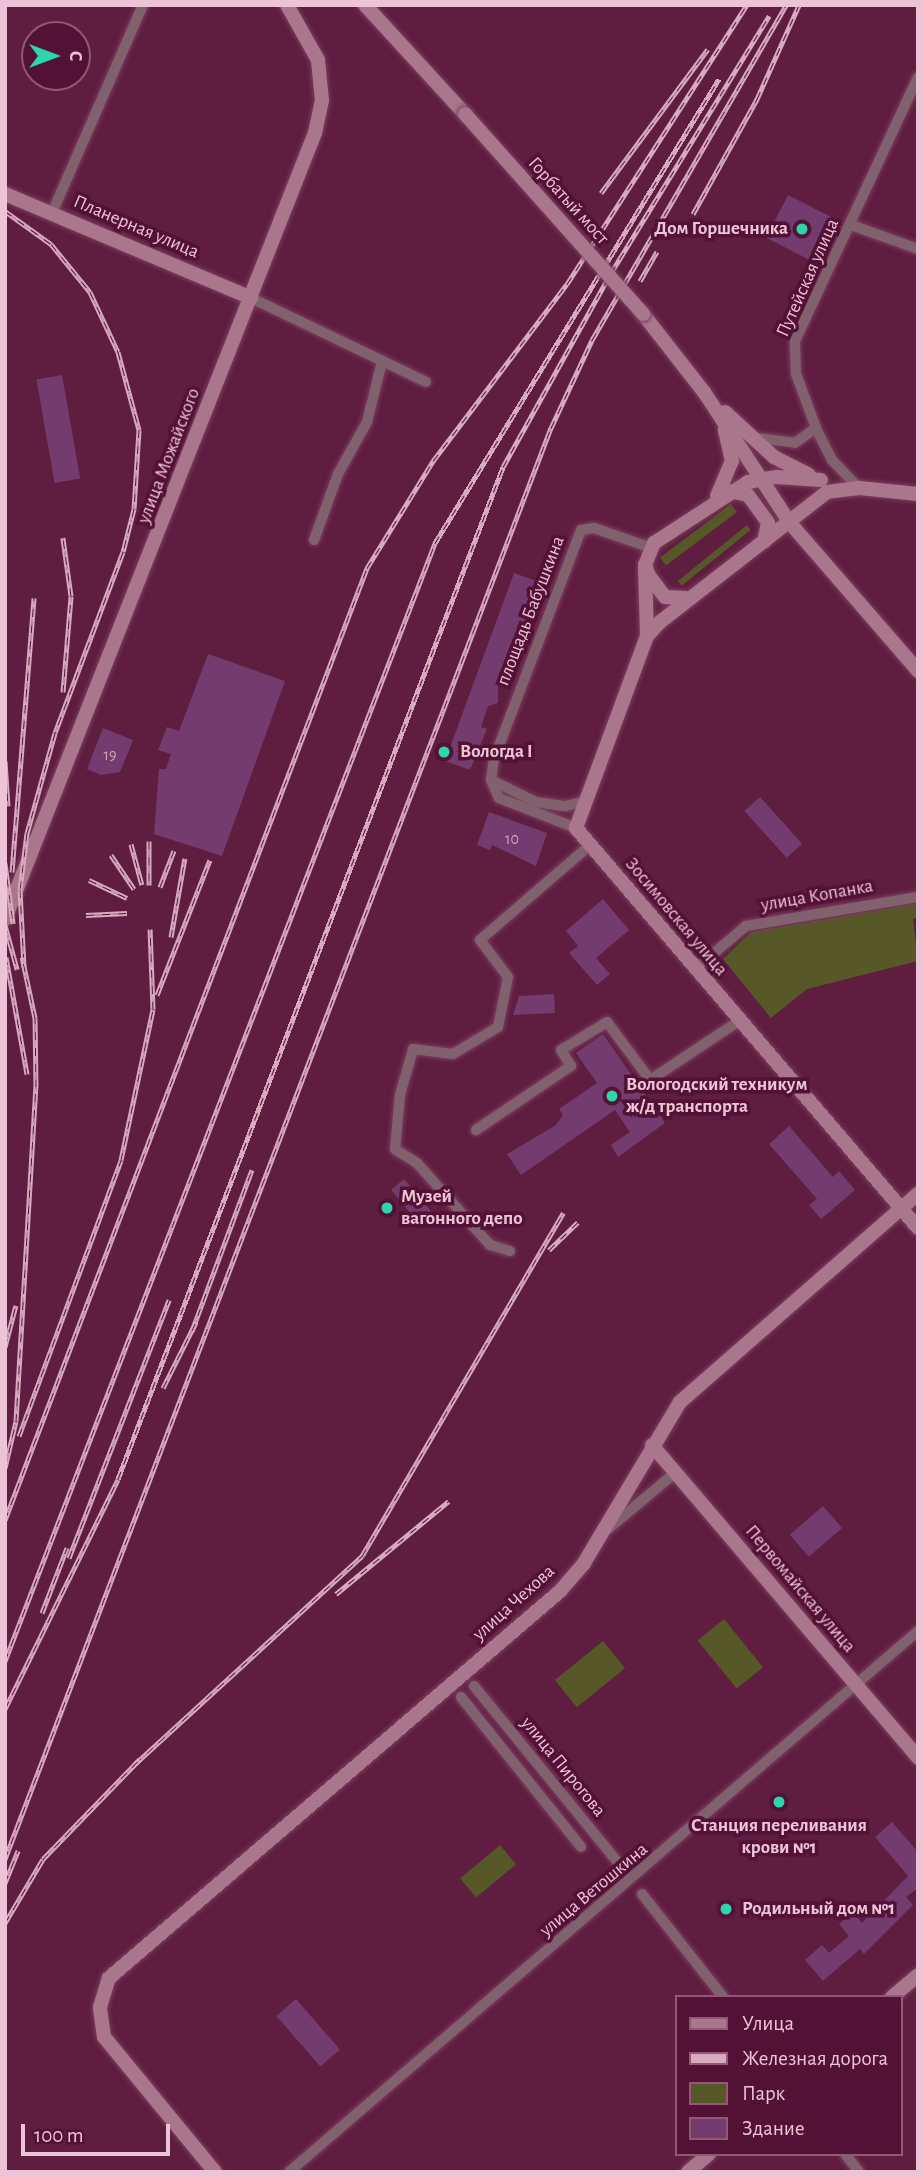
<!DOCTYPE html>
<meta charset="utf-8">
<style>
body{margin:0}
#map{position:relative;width:923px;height:2177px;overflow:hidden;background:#5f1d40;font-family:"Alegreya Sans",sans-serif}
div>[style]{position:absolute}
.green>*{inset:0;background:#565828;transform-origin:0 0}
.building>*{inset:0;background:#743c6e;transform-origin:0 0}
.roads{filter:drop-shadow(0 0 2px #7b3e5e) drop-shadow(0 0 2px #7b3e5e)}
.street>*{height:10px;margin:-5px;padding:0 5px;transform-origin:5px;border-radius:5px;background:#82616f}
.secondary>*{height:14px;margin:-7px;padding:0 7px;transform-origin:7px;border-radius:7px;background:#a9768c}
.rail>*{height:5px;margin-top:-2.5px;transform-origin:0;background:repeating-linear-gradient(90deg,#531135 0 8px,#d7aabe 0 16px);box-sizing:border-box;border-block:2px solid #d7aabe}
.bridges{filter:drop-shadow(0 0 2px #7b3e5e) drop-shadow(0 0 2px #7b3e5e)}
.secondary-bridge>*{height:14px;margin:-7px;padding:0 7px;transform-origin:7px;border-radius:7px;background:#a9768c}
.dots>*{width:19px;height:19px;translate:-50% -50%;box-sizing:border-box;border:4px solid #531135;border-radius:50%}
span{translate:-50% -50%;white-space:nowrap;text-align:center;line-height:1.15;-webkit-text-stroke:7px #531135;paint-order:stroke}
.number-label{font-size:16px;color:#cfa2bb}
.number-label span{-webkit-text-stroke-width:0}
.street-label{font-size:19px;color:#edc4d5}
.poi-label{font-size:19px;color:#edc4d5;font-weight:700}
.right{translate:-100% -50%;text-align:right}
.left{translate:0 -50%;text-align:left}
.frame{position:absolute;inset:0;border:7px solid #edc4d5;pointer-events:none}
.legend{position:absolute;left:675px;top:1995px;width:228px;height:161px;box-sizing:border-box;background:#531135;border:2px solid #915975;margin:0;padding:9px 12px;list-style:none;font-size:21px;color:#edc4d5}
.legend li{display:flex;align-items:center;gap:14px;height:35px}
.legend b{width:35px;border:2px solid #915975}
.north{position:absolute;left:21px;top:21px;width:70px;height:70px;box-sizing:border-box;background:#531135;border:2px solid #915975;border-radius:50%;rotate:90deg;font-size:19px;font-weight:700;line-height:28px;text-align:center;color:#edc4d5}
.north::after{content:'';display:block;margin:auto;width:24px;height:32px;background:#2cd5ab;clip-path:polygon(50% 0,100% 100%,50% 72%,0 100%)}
.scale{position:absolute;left:21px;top:2124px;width:149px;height:32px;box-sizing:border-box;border:4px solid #edc4d5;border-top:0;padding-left:9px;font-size:21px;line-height:24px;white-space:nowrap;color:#edc4d5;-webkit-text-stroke:5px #531135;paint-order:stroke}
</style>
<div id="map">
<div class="green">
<div style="left:731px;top:504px;width:10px;height:89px;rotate:53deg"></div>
<div style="left:747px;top:525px;width:6px;height:89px;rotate:51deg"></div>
<div style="clip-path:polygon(918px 903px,918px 917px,913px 919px,918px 961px,807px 989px,771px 1018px,723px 959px,751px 932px)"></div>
<div style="left:724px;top:1619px;width:62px;height:34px;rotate:51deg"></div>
<div style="left:603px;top:1641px;width:35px;height:62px;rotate:51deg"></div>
<div style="left:500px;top:1845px;width:25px;height:52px;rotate:50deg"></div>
</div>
<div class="building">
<div style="left:788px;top:195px;width:55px;height:48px;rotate:27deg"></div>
<div style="left:62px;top:375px;width:105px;height:26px;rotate:80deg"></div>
<div style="clip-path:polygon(514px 573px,539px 582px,513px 663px,507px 661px,498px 685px,498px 703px,488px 706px,481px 727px,487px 729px,470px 770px,445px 761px)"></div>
<div style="clip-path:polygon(208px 654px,285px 681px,222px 856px,154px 834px,159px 769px,166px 769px,171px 754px,158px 750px,167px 727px,179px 731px)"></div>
<div style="clip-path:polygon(103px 728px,133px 740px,120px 772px,101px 775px,87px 769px)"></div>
<div style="left:760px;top:797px;width:63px;height:21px;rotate:48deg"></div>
<div style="clip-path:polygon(489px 812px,547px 833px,536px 866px,492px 845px,490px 850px,477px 845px)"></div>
<div style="clip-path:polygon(603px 899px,629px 930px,596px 958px,610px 974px,597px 985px,569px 953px,578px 946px,566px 931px)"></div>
<div style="clip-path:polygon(554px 994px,555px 1013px,513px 1015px,519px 996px)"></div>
<div style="clip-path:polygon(603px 1034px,665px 1123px,618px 1157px,611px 1145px,630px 1132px,615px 1110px,521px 1175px,507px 1154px,556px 1125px,563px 1115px,559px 1109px,597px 1083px,576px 1053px)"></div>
<div style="clip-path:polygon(789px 1126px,833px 1177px,839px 1171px,855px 1190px,821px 1219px,809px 1205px,817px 1199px,769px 1144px)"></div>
<div style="left:404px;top:1179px;width:47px;height:17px;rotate:50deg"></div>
<div style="left:823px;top:1506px;width:29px;height:44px;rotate:49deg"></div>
<div style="clip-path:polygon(892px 1822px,918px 1852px,918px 1888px,906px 1897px,913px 1905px,864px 1954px,860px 1949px,823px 1981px,805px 1960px,822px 1945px,829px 1953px,849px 1936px,839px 1924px,853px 1912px,862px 1923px,908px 1876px,875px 1837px)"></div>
<div style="left:296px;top:1999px;width:67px;height:26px;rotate:49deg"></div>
</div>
<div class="roads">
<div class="street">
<div style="left:52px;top:213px;width:227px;rotate:-66.4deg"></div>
<div style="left:851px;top:225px;width:71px;rotate:19.7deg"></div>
<div style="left:251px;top:298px;width:194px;rotate:25.6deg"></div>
<div style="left:757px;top:438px;width:38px;rotate:7deg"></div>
<div style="left:795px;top:443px;width:26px;rotate:-36deg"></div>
<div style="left:859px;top:488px;width:39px;rotate:-134deg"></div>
<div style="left:832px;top:460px;width:36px;rotate:-117deg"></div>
<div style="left:816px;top:428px;width:58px;rotate:-110.3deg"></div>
<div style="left:796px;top:374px;width:33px;rotate:-92deg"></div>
<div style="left:795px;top:341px;width:291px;rotate:-65deg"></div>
<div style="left:314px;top:540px;width:70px;rotate:-70deg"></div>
<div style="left:338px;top:474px;width:60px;rotate:-60.9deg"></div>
<div style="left:367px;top:422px;width:62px;rotate:-76deg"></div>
<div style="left:491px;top:780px;width:50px;rotate:26.1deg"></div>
<div style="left:536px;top:802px;width:30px;rotate:8deg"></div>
<div style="left:566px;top:806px;width:20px;rotate:-15deg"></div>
<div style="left:576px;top:828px;width:83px;rotate:-158.7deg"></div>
<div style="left:499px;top:798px;width:20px;rotate:-114deg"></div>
<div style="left:491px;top:780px;width:21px;rotate:-82deg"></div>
<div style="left:494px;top:759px;width:245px;rotate:-69.2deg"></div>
<div style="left:581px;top:530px;width:13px;rotate:-9deg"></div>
<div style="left:594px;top:528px;width:58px;rotate:19.1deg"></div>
<div style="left:649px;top:547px;width:6px;rotate:-39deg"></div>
<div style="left:695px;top:969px;width:67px;rotate:-40.1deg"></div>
<div style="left:746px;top:926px;width:174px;rotate:-9.6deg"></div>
<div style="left:476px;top:1130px;width:115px;rotate:-34deg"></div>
<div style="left:571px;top:1066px;width:19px;rotate:-122deg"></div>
<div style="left:561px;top:1050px;width:54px;rotate:-31.3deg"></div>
<div style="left:607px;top:1022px;width:72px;rotate:53.4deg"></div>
<div style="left:650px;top:1080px;width:107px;rotate:-33.5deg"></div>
<div style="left:510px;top:1251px;width:21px;rotate:-163deg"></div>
<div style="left:490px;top:1245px;width:110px;rotate:-131.7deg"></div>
<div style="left:417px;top:1163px;width:26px;rotate:-148deg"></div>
<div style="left:395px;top:1149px;width:54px;rotate:-84.7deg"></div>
<div style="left:400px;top:1095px;width:48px;rotate:-74.2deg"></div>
<div style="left:413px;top:1049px;width:40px;rotate:7.1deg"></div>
<div style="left:453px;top:1054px;width:52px;rotate:-31deg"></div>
<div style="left:498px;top:1027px;width:51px;rotate:-78.7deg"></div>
<div style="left:508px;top:977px;width:46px;rotate:-127.1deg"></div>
<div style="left:480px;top:940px;width:145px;rotate:-40.8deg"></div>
<div style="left:608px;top:1529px;width:89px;rotate:-40deg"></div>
<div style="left:474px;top:1686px;width:237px;rotate:50.8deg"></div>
<div style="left:461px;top:1697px;width:192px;rotate:51.3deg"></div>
<div style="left:642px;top:1894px;width:131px;rotate:51.8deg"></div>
<div style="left:845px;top:2154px;width:23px;rotate:52deg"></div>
<div style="left:289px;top:2172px;width:830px;rotate:-40.7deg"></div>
</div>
<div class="secondary">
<div style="left:365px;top:5px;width:148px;rotate:47.5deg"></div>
<div style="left:5px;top:194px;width:267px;rotate:22.9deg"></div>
<div style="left:643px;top:314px;width:99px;rotate:52deg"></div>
<div style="left:704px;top:392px;width:157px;rotate:56.7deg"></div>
<div style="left:790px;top:523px;width:196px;rotate:49.1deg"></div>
<div style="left:725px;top:412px;width:67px;rotate:42.6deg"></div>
<div style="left:774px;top:457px;width:39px;rotate:27deg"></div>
<div style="left:729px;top:491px;width:19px;rotate:12deg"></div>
<div style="left:748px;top:495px;width:34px;rotate:54deg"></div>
<div style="left:768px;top:523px;width:19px;rotate:102deg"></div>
<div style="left:918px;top:494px;width:59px;rotate:-174.2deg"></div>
<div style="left:859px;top:488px;width:32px;rotate:173deg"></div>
<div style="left:827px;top:492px;width:212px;rotate:142.1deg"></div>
<div style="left:660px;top:622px;width:19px;rotate:133deg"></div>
<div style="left:647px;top:636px;width:205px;rotate:110.3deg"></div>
<div style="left:576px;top:828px;width:526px;rotate:49.47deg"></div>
<div style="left:717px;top:496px;width:38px;rotate:-67deg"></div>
<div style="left:732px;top:461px;width:32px;rotate:-103deg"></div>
<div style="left:645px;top:567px;width:69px;rotate:88.3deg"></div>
<div style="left:686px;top:598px;width:21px;rotate:-177deg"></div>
<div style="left:665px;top:597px;width:26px;rotate:-127deg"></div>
<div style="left:649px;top:576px;width:12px;rotate:-110deg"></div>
<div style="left:645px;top:565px;width:24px;rotate:-68deg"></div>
<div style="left:654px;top:543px;width:112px;rotate:-33deg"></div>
<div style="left:748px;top:482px;width:29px;rotate:-10deg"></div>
<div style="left:777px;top:477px;width:44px;rotate:3.9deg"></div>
<div style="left:5px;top:919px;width:845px;rotate:-68.48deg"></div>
<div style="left:315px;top:133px;width:33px;rotate:-78deg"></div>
<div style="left:322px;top:101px;width:41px;rotate:-95.6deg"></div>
<div style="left:318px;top:60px;width:63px;rotate:-119.4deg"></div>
<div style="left:652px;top:1445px;width:411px;rotate:49.6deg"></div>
<div style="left:892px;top:1997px;width:34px;rotate:-40deg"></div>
<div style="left:215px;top:2172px;width:175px;rotate:-129.4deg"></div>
<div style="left:104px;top:2037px;width:30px;rotate:-98deg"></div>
<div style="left:100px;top:2007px;width:30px;rotate:-73deg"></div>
<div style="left:109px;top:1978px;width:594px;rotate:-40.63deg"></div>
<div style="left:560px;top:1591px;width:37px;rotate:-49deg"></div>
<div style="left:584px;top:1563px;width:187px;rotate:-59.2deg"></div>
<div style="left:680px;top:1402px;width:316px;rotate:-41.2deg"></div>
<div style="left:688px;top:2172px;width:28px;rotate:-41deg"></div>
</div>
</div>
<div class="rail">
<div style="left:601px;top:193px;width:179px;rotate:-53.4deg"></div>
<div style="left:5px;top:211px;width:57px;rotate:35.7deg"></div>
<div style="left:51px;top:244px;width:62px;rotate:50.9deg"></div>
<div style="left:90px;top:292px;width:66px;rotate:65deg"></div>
<div style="left:118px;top:352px;width:81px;rotate:74.9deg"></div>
<div style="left:139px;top:430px;width:79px;rotate:93.6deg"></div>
<div style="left:134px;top:509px;width:44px;rotate:104.3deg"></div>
<div style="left:123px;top:552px;width:193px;rotate:110.6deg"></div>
<div style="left:55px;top:733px;width:104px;rotate:105.6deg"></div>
<div style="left:27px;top:833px;width:57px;rotate:97deg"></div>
<div style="left:20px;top:890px;width:77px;rotate:87deg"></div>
<div style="left:693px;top:214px;width:132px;rotate:-60.9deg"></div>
<div style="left:757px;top:99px;width:103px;rotate:-65.9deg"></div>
<div style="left:640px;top:281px;width:34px;rotate:-60deg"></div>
<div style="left:63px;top:692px;width:96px;rotate:-85.2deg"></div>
<div style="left:71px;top:596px;width:59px;rotate:-97.9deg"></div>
<div style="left:5px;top:761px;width:45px;rotate:86.2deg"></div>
<div style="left:149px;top:841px;width:44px;rotate:90deg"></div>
<div style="left:131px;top:844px;width:42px;rotate:75deg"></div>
<div style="left:111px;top:855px;width:41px;rotate:55.9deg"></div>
<div style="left:5px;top:863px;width:61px;rotate:82.4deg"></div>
<div style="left:12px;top:872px;width:275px;rotate:-85.4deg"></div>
<div style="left:89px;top:880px;width:42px;rotate:25.3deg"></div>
<div style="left:160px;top:887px;width:39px;rotate:-69deg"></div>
<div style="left:86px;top:915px;width:41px;rotate:-2.8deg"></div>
<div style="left:5px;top:925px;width:46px;rotate:74.7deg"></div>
<div style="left:171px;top:937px;width:80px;rotate:-80deg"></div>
<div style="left:6px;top:957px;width:119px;rotate:79.8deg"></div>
<div style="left:157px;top:995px;width:145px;rotate:-68.6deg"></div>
<div style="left:549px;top:1250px;width:40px;rotate:-44deg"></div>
<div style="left:192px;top:1331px;width:172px;rotate:-69.6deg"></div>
<div style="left:5px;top:1347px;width:43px;rotate:-75.3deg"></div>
<div style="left:163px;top:1388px;width:74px;rotate:-63.4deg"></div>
<div style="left:19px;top:1436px;width:294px;rotate:-69.7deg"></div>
<div style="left:121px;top:1160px;width:154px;rotate:-78deg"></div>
<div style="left:153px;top:1009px;width:80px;rotate:-92.1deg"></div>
<div style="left:5px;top:1468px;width:48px;rotate:-76.8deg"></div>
<div style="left:16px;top:1421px;width:335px;rotate:-86.6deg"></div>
<div style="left:36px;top:1087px;width:69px;rotate:-90.8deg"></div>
<div style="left:35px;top:1018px;width:62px;rotate:-102deg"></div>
<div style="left:5px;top:1520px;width:1019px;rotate:-69.18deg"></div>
<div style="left:367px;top:568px;width:126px;rotate:-58.3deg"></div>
<div style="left:433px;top:461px;width:222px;rotate:-52.9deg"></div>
<div style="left:567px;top:284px;width:332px;rotate:-57.2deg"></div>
<div style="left:69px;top:1558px;width:277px;rotate:-68.8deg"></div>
<div style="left:336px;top:1594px;width:146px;rotate:-39.5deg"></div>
<div style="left:42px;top:1613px;width:70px;rotate:-69deg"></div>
<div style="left:5px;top:1661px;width:1198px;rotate:-68.96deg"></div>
<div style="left:435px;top:543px;width:544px;rotate:-58.53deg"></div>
<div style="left:5px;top:1709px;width:256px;rotate:-63.8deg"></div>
<div style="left:118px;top:1479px;width:1083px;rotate:-69.17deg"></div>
<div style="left:503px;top:467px;width:222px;rotate:-60.9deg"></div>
<div style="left:611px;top:273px;width:302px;rotate:-58.4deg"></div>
<div style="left:135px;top:1764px;width:308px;rotate:-42.5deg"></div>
<div style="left:362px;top:1556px;width:398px;rotate:-59.6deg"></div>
<div style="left:5px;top:1859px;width:1532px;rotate:-69.12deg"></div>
<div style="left:551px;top:428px;width:97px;rotate:-65deg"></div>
<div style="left:592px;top:340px;width:387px;rotate:-59.9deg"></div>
<div style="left:5px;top:1883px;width:35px;rotate:-68deg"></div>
<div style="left:5px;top:1923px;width:74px;rotate:-59.3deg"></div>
<div style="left:43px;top:1859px;width:139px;rotate:-45.9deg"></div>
</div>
<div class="bridges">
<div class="secondary-bridge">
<div style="left:465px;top:114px;width:268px;rotate:48.3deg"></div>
</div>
</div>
<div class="dots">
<div style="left:802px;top:229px;background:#2cd5ab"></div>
<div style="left:444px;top:752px;background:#2cd5ab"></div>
<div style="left:612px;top:1096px;background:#2cd5ab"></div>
<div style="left:387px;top:1208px;background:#2cd5ab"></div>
<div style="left:779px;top:1802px;background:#2cd5ab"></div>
<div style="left:726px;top:1909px;background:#2cd5ab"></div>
</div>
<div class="number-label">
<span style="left:110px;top:755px">19</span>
<span style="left:512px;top:839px">10</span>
</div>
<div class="street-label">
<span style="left:568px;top:201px;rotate:48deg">Горбатый мост</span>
<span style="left:136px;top:227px;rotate:23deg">Планерная улица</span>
<span style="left:808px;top:278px;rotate:-66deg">Путейская улица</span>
<span style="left:169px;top:456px;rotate:-69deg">улица Можайского</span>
<span style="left:531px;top:611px;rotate:-69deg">площадь Бабушкина</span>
<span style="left:817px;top:896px;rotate:-10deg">улица Копанка</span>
<span style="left:676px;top:917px;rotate:50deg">Зосимовская улица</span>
<span style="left:800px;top:1589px;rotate:50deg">Первомайская улица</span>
<span style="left:514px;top:1603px;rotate:-42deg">улица Чехова</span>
<span style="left:563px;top:1767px;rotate:51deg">улица Пирогова</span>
<span style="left:594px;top:1890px;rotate:-40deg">улица Ветошкина</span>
</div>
<div class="poi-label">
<span class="right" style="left:788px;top:229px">Дом Горшечника</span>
<span class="left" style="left:460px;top:752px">Вологда I</span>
<span class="left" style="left:626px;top:1096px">Вологодский техникум<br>ж/д транспорта</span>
<span class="left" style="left:401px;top:1208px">Музей<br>вагонного депо</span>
<span style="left:779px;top:1837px">Станция переливания<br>крови №1</span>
<span class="left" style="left:742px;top:1909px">Родильный дом №1</span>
</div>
<div class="frame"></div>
<ul class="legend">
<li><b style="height:9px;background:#a9768c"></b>Улица</li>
<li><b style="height:9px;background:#d7aabe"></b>Железная дорога</li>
<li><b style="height:19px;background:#565828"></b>Парк</li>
<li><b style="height:19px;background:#743c6e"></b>Здание</li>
</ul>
<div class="north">С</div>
<div class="scale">100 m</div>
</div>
